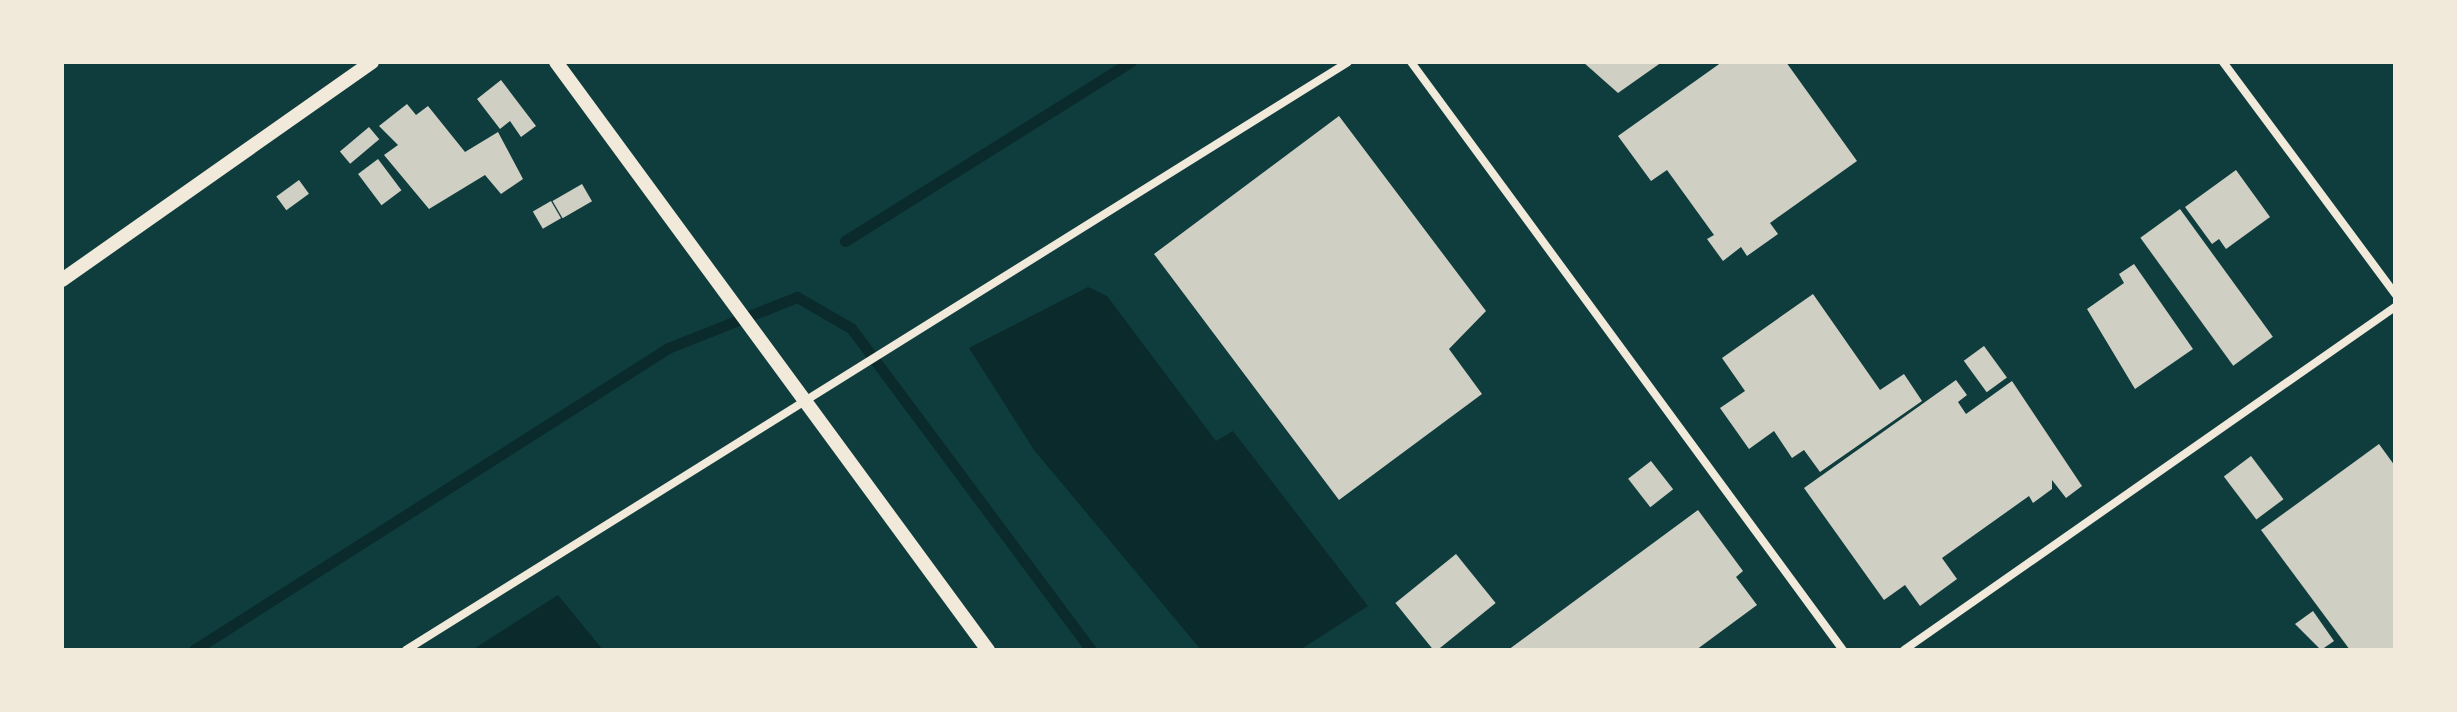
<!DOCTYPE html>
<style>
body{margin:0}
#map{position:relative;width:2457px;height:712px;overflow:hidden;background:#0f3d3e;font-family:"DM Sans",sans-serif}
div>[style]{position:absolute}
.water>*{inset:0;background:#0a2a2b}
.stream>*{height:11px;margin:-5.5px;padding:0 5.5px;transform-origin:5.5px;border-radius:5.5px;background:#0a2a2b}
.building>*{inset:0;background:#cfcfc3;transform-origin:0 0}
.minor>*{height:8px;margin:-4px;padding:0 4px;transform-origin:4px;border-radius:4px;background:#f1e9da}
.tertiary>*{height:14px;margin:-7px;padding:0 7px;transform-origin:7px;border-radius:7px;background:#f1e9da}
span{translate:-50% -50%;white-space:nowrap;text-align:center;line-height:1.15;-webkit-text-stroke:8px #f1e9da;paint-order:stroke}
.frame{position:absolute;inset:0;border:64px solid #f1e9da;pointer-events:none}
</style>
<div id="map">
<div class="water">
<div style="clip-path:polygon(1088px 287px,1107px 296px,1216px 441px,1233px 431px,1368px 606px,1300px 650px,1201px 650px,1034px 450px,969px 348px)"></div>
<div style="clip-path:polygon(558px 595px,603px 650px,472px 650px)"></div>
</div>
<div class="stream">
<div style="left:845px;top:241px;width:337px;rotate:-32.1deg"></div>
<div style="left:194px;top:650px;width:562px;rotate:-32.5deg"></div>
<div style="left:668px;top:348px;width:139px;rotate:-21.6deg"></div>
<div style="left:797px;top:297px;width:62px;rotate:29.9deg"></div>
<div style="left:851px;top:328px;width:402px;rotate:53.3deg"></div>
</div>
<div class="building">
<div style="clip-path:polygon(1583px 62px,1662px 62px,1618px 93px)"></div>
<div style="clip-path:polygon(1722px 62px,1786px 62px,1857px 161px,1770px 223px,1778px 234px,1747px 256px,1741px 247px,1723px 261px,1707px 239px,1714px 235px,1667px 170px,1651px 181px,1618px 136px)"></div>
<div style="clip-path:polygon(501px 80px,536px 126px,521px 137px,510px 121px,500px 129px,477px 99px)"></div>
<div style="clip-path:polygon(407px 104px,416px 115px,428px 106px,465px 152px,498px 132px,523px 179px,501px 194px,485px 175px,429px 209px,384px 155px,398px 145px,379px 126px)"></div>
<div style="clip-path:polygon(1339px 116px,1486px 311px,1449px 349px,1482px 394px,1339px 500px,1154px 254px)"></div>
<div style="left:369px;top:127px;width:16px;height:38px;rotate:50deg"></div>
<div style="left:378px;top:159px;width:39px;height:25px;rotate:53deg"></div>
<div style="clip-path:polygon(2236px 170px,2270px 217px,2226px 249px,2219px 239px,2212px 244px,2185px 207px)"></div>
<div style="left:299px;top:180px;width:17px;height:28px;rotate:54deg"></div>
<div style="left:582px;top:184px;width:20px;height:34px;rotate:60deg"></div>
<div style="left:551px;top:201px;width:20px;height:21px;rotate:60deg"></div>
<div style="left:2180px;top:209px;width:158px;height:49px;rotate:54deg"></div>
<div style="clip-path:polygon(2134px 264px,2193px 349px,2135px 389px,2087px 309px,2124px 283px,2119px 274px)"></div>
<div style="clip-path:polygon(1813px 294px,1880px 390px,1904px 374px,1922px 401px,1820px 472px,1804px 450px,1792px 458px,1774px 431px,1749px 449px,1720px 408px,1745px 391px,1722px 358px)"></div>
<div style="left:1984px;top:346px;width:39px;height:25px;rotate:54deg"></div>
<div style="clip-path:polygon(1956px 380px,1967px 395px,1958px 402px,1966px 414px,2012px 381px,2082px 486px,2066px 498px,2052px 480px,2052px 489px,2033px 503px,2029px 496px,1942px 558px,1957px 579px,1920px 606px,1905px 585px,1884px 600px,1804px 488px)"></div>
<div style="clip-path:polygon(2379px 444px,2395px 466px,2395px 650px,2350px 650px,2261px 530px)"></div>
<div style="left:2251px;top:456px;width:54px;height:34px;rotate:53deg"></div>
<div style="left:1651px;top:461px;width:36px;height:29px;rotate:52deg"></div>
<div style="clip-path:polygon(1698px 510px,1743px 571px,1736px 577px,1757px 605px,1696px 650px,1508px 650px)"></div>
<div style="left:1456px;top:554px;width:63px;height:78px;rotate:51deg"></div>
<div style="clip-path:polygon(2313px 611px,2334px 641px,2321px 650px,2295px 624px)"></div>
</div>
<div class="minor">
<div style="left:1411px;top:62px;width:730px;rotate:53.7deg"></div>
<div style="left:2223px;top:62px;width:289px;rotate:53.4deg"></div>
<div style="left:406px;top:650px;width:1110px;rotate:-31.97deg"></div>
<div style="left:1904px;top:650px;width:599px;rotate:-34.94deg"></div>
</div>
<div class="tertiary">
<div style="left:556px;top:62px;width:730px;rotate:53.7deg"></div>
<div style="left:62px;top:280px;width:379px;rotate:-35.1deg"></div>
</div>
<div class="frame"></div>
</div>
